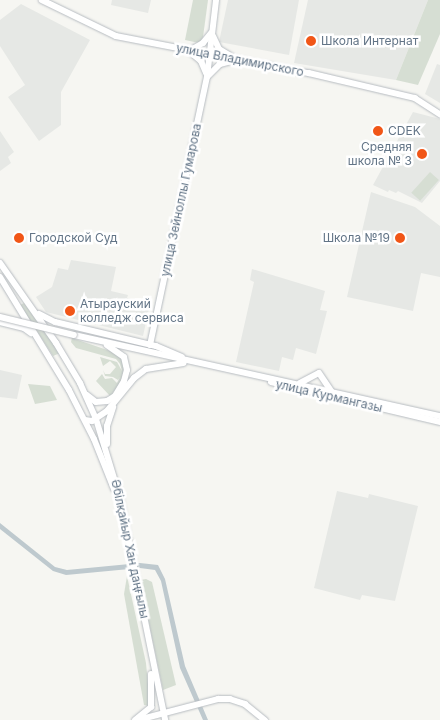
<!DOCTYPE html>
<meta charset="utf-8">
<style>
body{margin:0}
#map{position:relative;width:440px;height:720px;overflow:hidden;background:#f6f6f2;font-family:Inter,sans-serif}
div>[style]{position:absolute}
.built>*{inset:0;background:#e6e8e5}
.green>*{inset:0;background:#d6ded3;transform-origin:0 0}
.water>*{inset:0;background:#bec9ce}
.roads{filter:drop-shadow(0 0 1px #b7bcc1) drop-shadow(0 0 1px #b7bcc1)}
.secondary>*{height:5.5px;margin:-2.75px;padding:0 2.75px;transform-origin:2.75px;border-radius:2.75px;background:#fff}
.primary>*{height:6px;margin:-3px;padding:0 3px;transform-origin:3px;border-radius:3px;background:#fff}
.bridges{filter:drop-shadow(0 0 1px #b8bcc0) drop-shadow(0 0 1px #b8bcc0)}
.primary-bridge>*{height:6px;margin:-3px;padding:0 3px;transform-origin:3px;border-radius:3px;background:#fff}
.dots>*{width:14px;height:14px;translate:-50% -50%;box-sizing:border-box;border:2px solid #fff;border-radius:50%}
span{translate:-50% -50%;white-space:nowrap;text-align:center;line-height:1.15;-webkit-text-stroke:5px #fff;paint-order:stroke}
.poi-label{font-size:12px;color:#627486}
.left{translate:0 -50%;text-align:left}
.right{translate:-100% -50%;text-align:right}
.street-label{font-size:12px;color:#627486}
</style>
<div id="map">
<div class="built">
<div style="clip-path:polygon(112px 0,151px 0,148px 13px,111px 5px)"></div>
<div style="clip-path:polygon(228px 0,299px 0,289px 55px,219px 42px)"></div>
<div style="clip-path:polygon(308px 0,428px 0,396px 80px,294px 63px)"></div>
<div style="clip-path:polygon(21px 4px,90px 40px,61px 92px,61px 125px,39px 141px,8px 97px,25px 85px,0 46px,0 20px)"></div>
<div style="clip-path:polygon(437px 64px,440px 65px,440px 103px,425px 94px)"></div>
<div style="clip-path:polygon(413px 112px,440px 119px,440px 181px,422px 203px,398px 191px,396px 193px,389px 190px,388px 192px,373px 185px)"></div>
<div style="clip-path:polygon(0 131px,14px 152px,8px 157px,11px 163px,0 171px)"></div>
<div style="clip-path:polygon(371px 192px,415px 207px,440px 226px,440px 277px,421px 273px,413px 311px,347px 297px)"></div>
<div style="clip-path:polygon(71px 260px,116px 267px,111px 291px,128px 295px,127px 298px,150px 304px,143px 336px,46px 312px,36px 297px,52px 287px,58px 268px,68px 270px)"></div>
<div style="clip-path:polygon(252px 269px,325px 291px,320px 310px,327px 311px,316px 354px,296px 348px,293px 360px,282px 357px,279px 371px,236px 362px,254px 282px,250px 280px)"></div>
<div style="clip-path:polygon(0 370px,22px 375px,17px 399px,0 397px)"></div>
<div style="clip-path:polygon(337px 491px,368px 498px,369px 494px,418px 506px,395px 601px,362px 595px,360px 600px,314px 588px)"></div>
</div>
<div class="green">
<div style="clip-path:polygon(193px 0,208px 0,203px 37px,199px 43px,185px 40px)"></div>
<div style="clip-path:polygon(428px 0,440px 0,440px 34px,418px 85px,396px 80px)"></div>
<div style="left:430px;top:172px;width:12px;height:28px;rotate:42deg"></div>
<div style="clip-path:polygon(24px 303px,60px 353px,53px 356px,20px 305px)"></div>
<div style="clip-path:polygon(72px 338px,116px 353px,126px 364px,124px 379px,110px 396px,96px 381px,102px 374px,105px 379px,112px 378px,117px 383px,120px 377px,118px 380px,113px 377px,105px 376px,103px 370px,105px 374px,110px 374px,116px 367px,110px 361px,103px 366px,100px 357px,117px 362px,122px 371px,120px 364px,116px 359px,76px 348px,71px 342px)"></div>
<div style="clip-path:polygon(28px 384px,50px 386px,57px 400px,35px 404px)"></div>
<div style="clip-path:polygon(127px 576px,146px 663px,150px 706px,144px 705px,124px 594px)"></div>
<div style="clip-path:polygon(146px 579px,152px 582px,176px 685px,163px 690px,140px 580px)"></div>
</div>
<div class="water">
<div style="clip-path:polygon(0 523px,55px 567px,67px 570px,140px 563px,158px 565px,165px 579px,185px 666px,208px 720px,203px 720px,180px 668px,161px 581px,155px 570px,140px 568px,66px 575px,53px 571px,0 529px)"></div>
</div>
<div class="roads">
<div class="secondary">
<div style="left:42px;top:0;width:82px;rotate:25.9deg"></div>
<div style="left:116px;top:36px;width:197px;rotate:10.9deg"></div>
<div style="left:309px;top:73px;width:109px;rotate:13.3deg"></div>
<div style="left:415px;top:98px;width:30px;rotate:33deg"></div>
<div style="left:138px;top:720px;width:83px;rotate:-14.7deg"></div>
<div style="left:218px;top:699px;width:12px"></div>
<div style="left:230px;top:699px;width:16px;rotate:18deg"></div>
<div style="left:245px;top:704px;width:26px;rotate:39deg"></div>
</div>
<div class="primary">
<div style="left:213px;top:36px;width:14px;rotate:65deg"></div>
<div style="left:219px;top:49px;width:21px;rotate:31deg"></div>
<div style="left:189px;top:51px;width:16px;rotate:40deg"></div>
<div style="left:201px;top:61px;width:13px;rotate:67deg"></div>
<div style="left:189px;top:51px;width:16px;rotate:-30deg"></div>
<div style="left:203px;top:43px;width:13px;rotate:-51deg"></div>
<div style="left:208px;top:76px;width:17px;rotate:-45deg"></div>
<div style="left:220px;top:64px;width:16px;rotate:-15deg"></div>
<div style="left:0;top:263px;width:98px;rotate:55deg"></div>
<div style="left:56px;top:343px;width:47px;rotate:59deg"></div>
<div style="left:80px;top:383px;width:39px;rotate:66deg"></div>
<div style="left:96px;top:419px;width:83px;rotate:73.1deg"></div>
<div style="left:120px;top:498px;width:227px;rotate:78.5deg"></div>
<div style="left:0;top:277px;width:132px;rotate:58.6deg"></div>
<div style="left:69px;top:390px;width:55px;rotate:63deg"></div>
<div style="left:94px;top:439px;width:54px;rotate:68.2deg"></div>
<div style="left:39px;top:314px;width:18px;rotate:27deg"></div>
<div style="left:55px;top:322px;width:104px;rotate:13.4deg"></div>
<div style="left:156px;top:346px;width:28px;rotate:23deg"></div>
<div style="left:0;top:322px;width:25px;rotate:14deg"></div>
<div style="left:24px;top:328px;width:9px;rotate:36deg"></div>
<div style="left:74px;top:335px;width:375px;rotate:12.5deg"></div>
<div style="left:150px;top:345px;width:274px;rotate:-78deg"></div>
<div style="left:207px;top:77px;width:78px;rotate:-83.3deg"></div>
<div style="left:271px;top:382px;width:174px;rotate:13.3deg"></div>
<div style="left:300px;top:383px;width:21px;rotate:-28deg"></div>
<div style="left:319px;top:373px;width:22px;rotate:56deg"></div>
<div style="left:87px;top:395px;width:11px;rotate:38deg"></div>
<div style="left:96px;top:402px;width:11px;rotate:-5deg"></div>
<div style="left:107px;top:401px;width:9px;rotate:-32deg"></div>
<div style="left:115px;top:396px;width:17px;rotate:-59deg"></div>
<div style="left:124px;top:381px;width:11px;rotate:-75deg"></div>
<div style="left:127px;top:370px;width:13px;rotate:-103deg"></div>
<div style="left:124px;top:357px;width:21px;rotate:-145deg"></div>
<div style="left:85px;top:420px;width:7px;rotate:8deg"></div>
<div style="left:92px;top:421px;width:18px;rotate:-34deg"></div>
<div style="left:107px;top:411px;width:43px;rotate:-50.7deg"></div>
<div style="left:134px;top:378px;width:15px;rotate:-37deg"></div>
<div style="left:146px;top:369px;width:38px;rotate:-9deg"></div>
<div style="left:107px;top:444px;width:18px;rotate:-90deg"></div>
<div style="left:107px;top:426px;width:20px;rotate:-72deg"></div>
<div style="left:135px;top:720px;width:21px;rotate:-39deg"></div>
<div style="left:151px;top:707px;width:33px;rotate:-90deg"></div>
</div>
</div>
<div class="bridges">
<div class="primary-bridge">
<div style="left:0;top:317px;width:76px;rotate:13.7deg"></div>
</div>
</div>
<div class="dots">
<div style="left:311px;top:41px;background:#f15617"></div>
<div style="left:378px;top:131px;background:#f15617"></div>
<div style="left:422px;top:154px;background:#f15617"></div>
<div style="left:19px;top:238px;background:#f15617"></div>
<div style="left:400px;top:238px;background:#f15617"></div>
<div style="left:70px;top:311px;background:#f15617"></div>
</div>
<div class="poi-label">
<span class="left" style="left:321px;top:41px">Школа Интернат</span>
<span class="left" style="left:388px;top:131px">CDEK</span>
<span class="right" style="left:412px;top:154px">Средняя<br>школа № 3</span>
<span class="left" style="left:29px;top:238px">Городской Суд</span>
<span class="right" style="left:390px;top:238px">Школа №19</span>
<span class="left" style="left:80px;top:311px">Атырауский<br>колледж сервиса</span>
</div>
<div class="street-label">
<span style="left:240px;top:60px;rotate:11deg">улица Владимирского</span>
<span style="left:181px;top:200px;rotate:-78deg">улица Зейноллы Гумарова</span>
<span style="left:329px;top:396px;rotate:13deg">улица Курмангазы</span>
<span style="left:130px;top:549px;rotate:78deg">Әбілқайыр Хан даңғылы</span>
</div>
</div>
